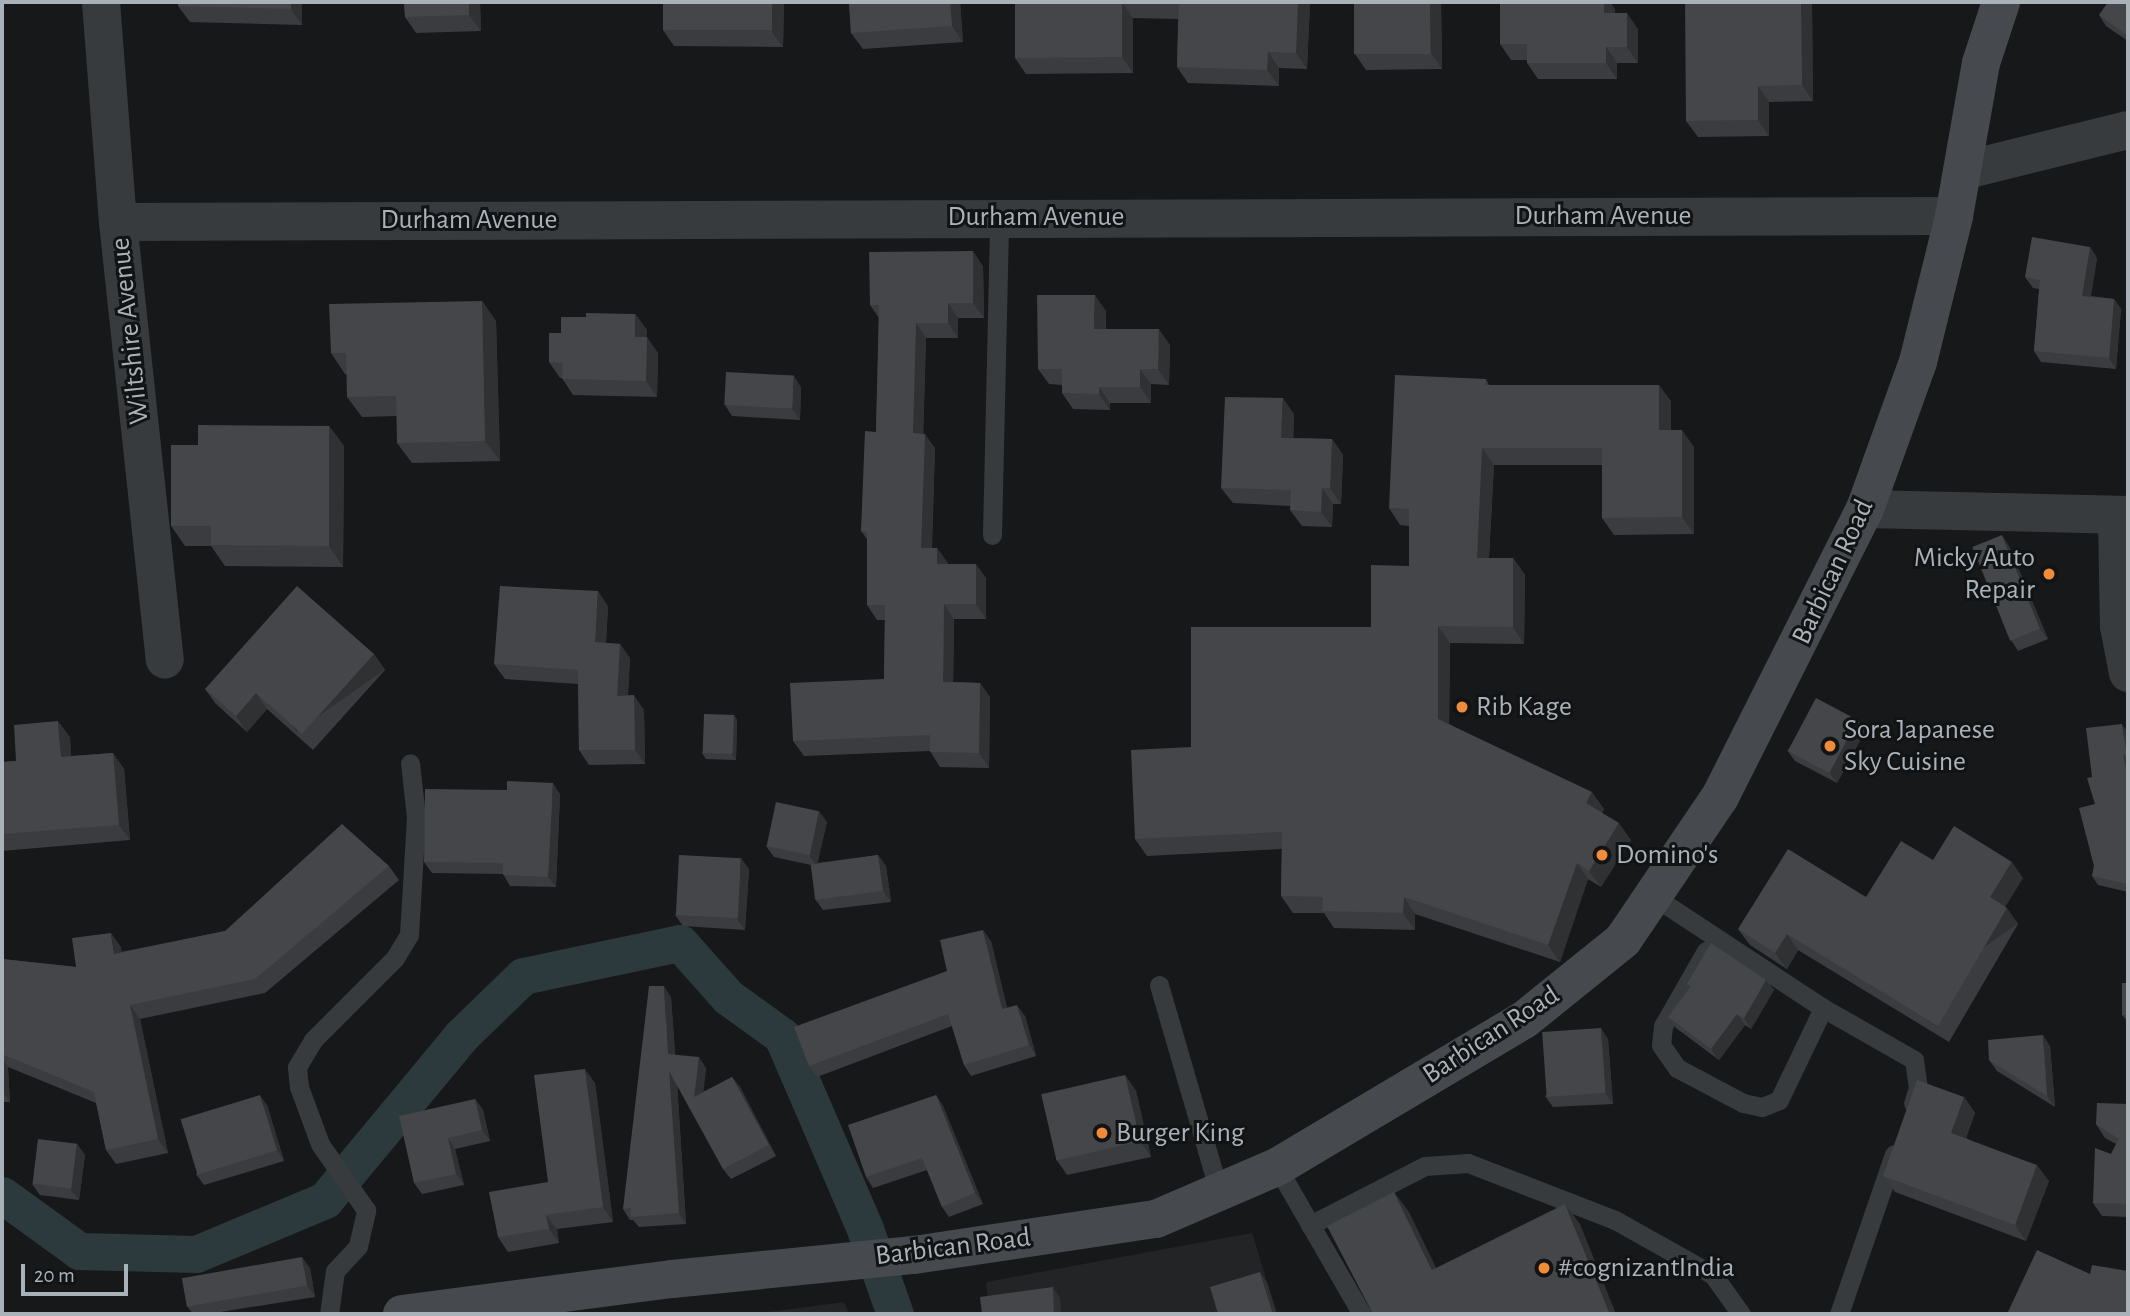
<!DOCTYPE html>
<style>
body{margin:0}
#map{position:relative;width:2130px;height:1316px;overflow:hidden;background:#171819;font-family:"Alegreya Sans",sans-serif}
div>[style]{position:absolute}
.built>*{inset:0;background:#232426}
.canal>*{height:37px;margin:-18.5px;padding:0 18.5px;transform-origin:18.5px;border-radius:18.5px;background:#2d3a3d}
.service>*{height:19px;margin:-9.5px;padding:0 9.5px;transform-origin:9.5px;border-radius:9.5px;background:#383b3e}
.minor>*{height:38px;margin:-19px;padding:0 19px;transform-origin:19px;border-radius:19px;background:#383b3e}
.secondary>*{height:38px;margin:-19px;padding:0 19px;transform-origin:19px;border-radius:19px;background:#464a4e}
.wall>*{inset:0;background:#3a3c3f}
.shaded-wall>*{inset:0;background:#303133;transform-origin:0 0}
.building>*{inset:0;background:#444649;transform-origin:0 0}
.dots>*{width:19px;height:19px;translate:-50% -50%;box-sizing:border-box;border:4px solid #121314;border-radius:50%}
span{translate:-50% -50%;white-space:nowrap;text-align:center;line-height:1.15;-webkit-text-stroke:6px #121314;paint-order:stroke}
.street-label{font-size:28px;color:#aab2b9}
.poi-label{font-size:28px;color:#aab2b9}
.right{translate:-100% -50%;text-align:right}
.left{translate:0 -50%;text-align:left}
.frame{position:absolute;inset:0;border:4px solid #aab2b9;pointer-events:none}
.scale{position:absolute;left:21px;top:1264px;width:107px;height:32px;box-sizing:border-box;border:4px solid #aab2b9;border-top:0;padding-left:9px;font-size:21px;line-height:24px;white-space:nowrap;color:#aab2b9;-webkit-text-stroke:5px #121314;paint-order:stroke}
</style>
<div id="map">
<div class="built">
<div style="clip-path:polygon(1252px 1233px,1277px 1314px,989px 1314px,986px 1282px)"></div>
<div style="clip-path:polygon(844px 1302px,849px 1314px,744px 1314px,777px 1311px)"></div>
</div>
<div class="canal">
<div style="left:2px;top:1195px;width:95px;rotate:36deg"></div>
<div style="left:79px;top:1251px;width:117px;rotate:1.5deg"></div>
<div style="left:196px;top:1254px;width:140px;rotate:-22.7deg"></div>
<div style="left:325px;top:1200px;width:213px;rotate:-50.3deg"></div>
<div style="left:461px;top:1036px;width:86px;rotate:-44.1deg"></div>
<div style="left:523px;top:976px;width:160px;rotate:-11.9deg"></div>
<div style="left:680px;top:943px;width:72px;rotate:48.4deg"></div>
<div style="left:728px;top:997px;width:67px;rotate:35.8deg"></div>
<div style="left:782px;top:1036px;width:210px;rotate:66.7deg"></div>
<div style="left:865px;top:1229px;width:90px;rotate:70.6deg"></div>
</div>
<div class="service">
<div style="left:992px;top:535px;width:318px;rotate:-88.7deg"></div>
<div style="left:1653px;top:896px;width:204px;rotate:33.4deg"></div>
<div style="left:1823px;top:1008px;width:105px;rotate:29.7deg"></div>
<div style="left:1914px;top:1060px;width:28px;rotate:82deg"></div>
<div style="left:1918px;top:1088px;width:16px;rotate:108deg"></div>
<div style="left:1706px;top:951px;width:86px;rotate:119.8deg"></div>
<div style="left:1663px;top:1026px;width:19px;rotate:96deg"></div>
<div style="left:1661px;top:1045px;width:28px;rotate:55deg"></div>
<div style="left:1677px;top:1068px;width:75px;rotate:27.9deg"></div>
<div style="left:1743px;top:1103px;width:19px;rotate:12deg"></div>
<div style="left:1762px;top:1107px;width:18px;rotate:-22deg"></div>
<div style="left:1779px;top:1100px;width:102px;rotate:-64.4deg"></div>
<div style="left:1159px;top:985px;width:219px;rotate:73.8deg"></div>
<div style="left:1277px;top:1167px;width:170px;rotate:60deg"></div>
<div style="left:1310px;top:1225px;width:129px;rotate:-27.2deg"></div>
<div style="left:1425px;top:1166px;width:43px;rotate:-4deg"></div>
<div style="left:1468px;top:1163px;width:158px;rotate:21.2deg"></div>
<div style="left:1615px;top:1220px;width:112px;rotate:29.3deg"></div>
<div style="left:1713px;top:1275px;width:48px;rotate:54.3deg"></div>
<div style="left:329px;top:1314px;width:43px;rotate:-82.1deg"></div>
<div style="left:335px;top:1271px;width:34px;rotate:-47deg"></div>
<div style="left:358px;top:1246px;width:37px;rotate:-77deg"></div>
<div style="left:366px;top:1210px;width:80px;rotate:-124.9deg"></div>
<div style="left:320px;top:1144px;width:61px;rotate:-110.2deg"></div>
<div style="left:299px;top:1087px;width:20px;rotate:-96deg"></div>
<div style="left:297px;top:1067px;width:31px;rotate:-59deg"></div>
<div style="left:313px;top:1040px;width:116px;rotate:-45deg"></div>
<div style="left:395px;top:958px;width:27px;rotate:-59deg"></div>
<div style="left:409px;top:935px;width:118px;rotate:-86.6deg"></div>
<div style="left:416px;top:817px;width:54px;rotate:-96.3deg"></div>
<div style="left:1839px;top:1314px;width:169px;rotate:-71deg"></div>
</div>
<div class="minor">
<div style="left:101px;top:2px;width:221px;rotate:85.6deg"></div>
<div style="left:118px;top:222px;width:440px;rotate:83.9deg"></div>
<div style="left:1962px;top:171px;width:171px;rotate:-13.9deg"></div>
<div style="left:118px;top:222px;width:1836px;rotate:-0.19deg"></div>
<div style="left:1865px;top:509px;width:263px;rotate:1.3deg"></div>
<div style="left:2117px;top:516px;width:110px;rotate:89deg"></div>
<div style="left:2119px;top:626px;width:48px;rotate:79.2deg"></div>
</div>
<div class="secondary">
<div style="left:402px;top:1314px;width:272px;rotate:-7.4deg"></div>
<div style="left:672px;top:1279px;width:243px;rotate:-5.7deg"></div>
<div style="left:914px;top:1255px;width:245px;rotate:-8.5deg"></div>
<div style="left:1156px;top:1219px;width:132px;rotate:-23.3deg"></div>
<div style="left:1277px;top:1167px;width:287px;rotate:-30.8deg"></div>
<div style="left:1524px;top:1020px;width:127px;rotate:-38.9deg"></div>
<div style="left:1623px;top:940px;width:173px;rotate:-55.9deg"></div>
<div style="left:1720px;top:797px;width:322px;rotate:-63.3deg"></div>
<div style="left:1865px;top:509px;width:156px;rotate:-70.2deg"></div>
<div style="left:1918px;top:362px;width:150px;rotate:-76.1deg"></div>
<div style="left:1954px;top:216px;width:155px;rotate:-80deg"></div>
<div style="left:1981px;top:63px;width:64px;rotate:-71.8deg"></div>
</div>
<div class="wall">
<div style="clip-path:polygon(302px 2px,302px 25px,190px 22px,178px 6px)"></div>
<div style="clip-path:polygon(404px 2px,480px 2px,481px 31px,416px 33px,405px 17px)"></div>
<div style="clip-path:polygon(663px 2px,784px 2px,783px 47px,674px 46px,663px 30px)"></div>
<div style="clip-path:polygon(849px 2px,960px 2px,963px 42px,863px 49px,851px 33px)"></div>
<div style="clip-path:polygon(1015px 2px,1310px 2px,1307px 69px,1279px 68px,1279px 86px,1188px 83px,1177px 67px,1178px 19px,1133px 18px,1133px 73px,1026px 74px,1015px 58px)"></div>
<div style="clip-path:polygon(1354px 2px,1441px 2px,1442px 69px,1366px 70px,1355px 54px)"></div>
<div style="clip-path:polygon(2128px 2px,2128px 41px,2106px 26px,2099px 15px)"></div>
<div style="clip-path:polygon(1812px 4px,1813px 101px,1769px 102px,1769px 136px,1698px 137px,1686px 121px)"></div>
<div style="clip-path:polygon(1615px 9px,1615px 13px,1638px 29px,1638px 63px,1617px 63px,1617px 79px,1538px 79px,1527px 63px,1527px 60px,1511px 60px,1500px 44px)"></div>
<div style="clip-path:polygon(2090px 247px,2097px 258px,2091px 296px,2114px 299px,2121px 309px,2116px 369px,2041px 362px,2034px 351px,2039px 289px,2033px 288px,2025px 277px)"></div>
<div style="clip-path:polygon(983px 266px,984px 318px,958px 318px,958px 338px,926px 338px,923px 434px,935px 448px,932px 548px,937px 548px,948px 564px,986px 578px,986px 619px,954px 619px,953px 682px,980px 683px,990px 697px,989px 768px,940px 767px,930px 751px,804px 756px,793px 741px,884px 679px,885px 620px,877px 620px,867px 605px,867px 539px,861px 531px,876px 432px,879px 318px,870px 305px)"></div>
<div style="clip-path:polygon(482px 301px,496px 321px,500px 461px,412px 463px,397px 443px,397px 416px,362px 417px,347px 397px,347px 374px,345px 374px,331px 353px)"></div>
<div style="clip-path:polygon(1106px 311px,1106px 329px,1170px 345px,1169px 385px,1151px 384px,1151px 403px,1110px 403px,1110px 410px,1073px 409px,1062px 393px,1062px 385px,1049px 384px,1038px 369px)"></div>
<div style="clip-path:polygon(635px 314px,647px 330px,646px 337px,658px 353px,657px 397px,573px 395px,562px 378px,560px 378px,549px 362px,561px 333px,586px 317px)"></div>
<div style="clip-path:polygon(1486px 379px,1489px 385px,1671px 401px,1671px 430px,1694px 447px,1694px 534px,1614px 535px,1602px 518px,1602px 465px,1494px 465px,1489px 558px,1513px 558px,1525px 575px,1524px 644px,1450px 643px,1449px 724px,1604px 809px,1602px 813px,1631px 840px,1601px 887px,1588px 879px,1560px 962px,1415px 914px,1415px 930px,1334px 928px,1324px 913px,1293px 913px,1281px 896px,1282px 849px,1147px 856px,1135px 839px,1191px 747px,1371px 627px,1409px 566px,1409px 526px,1400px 525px,1389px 508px)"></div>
<div style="clip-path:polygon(801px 387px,800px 420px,732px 416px,725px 405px)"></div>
<div style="clip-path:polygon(1294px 414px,1293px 438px,1332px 439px,1343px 455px,1341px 504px,1333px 504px,1332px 527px,1302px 526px,1290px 510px,1291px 506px,1233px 503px,1221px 488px)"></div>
<div style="clip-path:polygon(329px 426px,344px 446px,343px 567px,225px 566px,211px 546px,185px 546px,171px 526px,198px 445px)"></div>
<div style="clip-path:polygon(2009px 546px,2048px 639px,2018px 651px,2011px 640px)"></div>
<div style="clip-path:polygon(608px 606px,606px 643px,620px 644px,630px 658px,628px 695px,644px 710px,645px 764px,589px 765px,579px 750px,578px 684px,505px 679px,494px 664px)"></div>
<div style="clip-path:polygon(374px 654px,385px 670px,313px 750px,267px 709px,247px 732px,216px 704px,205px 689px)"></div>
<div style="clip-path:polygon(734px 715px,737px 720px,736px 760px,706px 759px,702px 753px)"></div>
<div style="clip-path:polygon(1865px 731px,1837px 783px,1795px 761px,1787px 750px)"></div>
<div style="clip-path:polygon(2128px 733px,2128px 892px,2098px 885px,2092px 876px,2094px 866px,2095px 804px,2092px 777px)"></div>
<div style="clip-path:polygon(70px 737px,71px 756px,113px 753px,124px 769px,130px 840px,2px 851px,2px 762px,16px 761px)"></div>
<div style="clip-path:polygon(560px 794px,556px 887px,510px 886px,503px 874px,432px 873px,424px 862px)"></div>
<div style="clip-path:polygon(827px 822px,817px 863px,878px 855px,886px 866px,891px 902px,823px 910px,815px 899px,811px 865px,774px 857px,766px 846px)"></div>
<div style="clip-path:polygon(1933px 860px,2023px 878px,2005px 907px,2018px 924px,1949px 1042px,1798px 950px,1787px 969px,1750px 945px,1738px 929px,1866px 897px)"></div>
<div style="clip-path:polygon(389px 866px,399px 880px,265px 993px,140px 1019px,168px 1153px,116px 1164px,106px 1150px,96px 1103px,8px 1067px,10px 1102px,2px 1102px,2px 959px,76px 967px,121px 947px,121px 952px,225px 931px)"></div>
<div style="clip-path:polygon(749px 869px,745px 930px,683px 926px,675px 915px)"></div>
<div style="clip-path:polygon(991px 941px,1007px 1008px,1025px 1016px,1036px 1056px,971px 1076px,964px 1065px,952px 1026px,817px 1077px,809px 1066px)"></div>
<div style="clip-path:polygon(1766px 980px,1774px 990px,1751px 1029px,1745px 1025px,1719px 1060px,1676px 1028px,1668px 1017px,1690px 988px,1687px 984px)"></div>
<div style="clip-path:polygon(2128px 983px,2128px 1020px,2126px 1020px,2122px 1015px)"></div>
<div style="clip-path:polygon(671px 997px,675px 1055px,706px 1068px,703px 1092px,732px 1077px,740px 1087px,776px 1156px,731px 1179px,723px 1169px,677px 1084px,686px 1224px,639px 1227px,633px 1220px,630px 1220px,623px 1209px)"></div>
<div style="clip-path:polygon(1608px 1039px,1613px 1104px,1553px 1107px,1545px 1096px)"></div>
<div style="clip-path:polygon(2050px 1046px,2055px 1107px,1997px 1071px,1989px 1060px)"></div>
<div style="clip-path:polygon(1125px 1075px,1136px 1091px,1151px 1157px,1067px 1175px,1056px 1159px)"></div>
<div style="clip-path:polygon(595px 1083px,613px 1222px,557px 1229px,559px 1243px,508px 1252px,498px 1237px,548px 1182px)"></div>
<div style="clip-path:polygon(936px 1095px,943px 1106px,983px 1204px,949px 1217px,942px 1207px,927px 1170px,873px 1188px,866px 1177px)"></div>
<div style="clip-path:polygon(1964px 1097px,1975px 1113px,1966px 1138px,2049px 1181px,2026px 1241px,1895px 1192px,1883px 1176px)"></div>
<div style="clip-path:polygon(475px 1099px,483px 1110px,490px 1141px,455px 1149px,464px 1185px,422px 1194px,414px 1183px)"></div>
<div style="clip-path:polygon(2128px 1104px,2128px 1217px,2102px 1216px,2093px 1203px,2111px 1154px,2116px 1144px,2105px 1138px,2096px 1124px)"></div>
<div style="clip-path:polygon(267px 1105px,284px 1161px,204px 1185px,196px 1174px)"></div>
<div style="clip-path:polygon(77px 1144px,85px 1155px,79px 1200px,40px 1195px,32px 1184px)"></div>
<div style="clip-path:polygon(310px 1268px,315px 1297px,208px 1314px,193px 1314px,187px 1306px)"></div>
</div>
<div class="shaded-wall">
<div style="clip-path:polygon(291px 2px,302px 2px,302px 25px,291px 9px)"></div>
<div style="clip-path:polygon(469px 2px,480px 2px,481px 31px,469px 15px)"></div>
<div style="clip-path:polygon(772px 2px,784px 2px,783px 47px,772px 32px)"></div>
<div style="clip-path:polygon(950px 2px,960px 2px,963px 42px,952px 26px)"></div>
<div style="clip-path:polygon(1122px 2px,1133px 18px,1133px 73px,1122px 57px)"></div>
<div style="clip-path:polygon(1298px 2px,1310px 2px,1307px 69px,1296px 53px)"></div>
<div style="clip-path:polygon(1430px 2px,1441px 2px,1442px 69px,1431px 53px)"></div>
<div style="clip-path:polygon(1604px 2px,1610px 2px,1615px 9px,1615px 29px,1604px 13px)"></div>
<div style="clip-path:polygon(1801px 2px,1810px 2px,1812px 4px,1813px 101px,1802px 85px)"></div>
<div style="clip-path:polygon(1627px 13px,1638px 29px,1638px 63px,1627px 47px)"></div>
<div style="clip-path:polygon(1606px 47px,1617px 63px,1617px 79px,1606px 63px)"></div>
<div style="clip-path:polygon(1268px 52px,1279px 68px,1279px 86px,1267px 70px)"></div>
<div style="clip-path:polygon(1758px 86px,1769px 102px,1769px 136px,1758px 120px)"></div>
<div style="clip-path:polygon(2090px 247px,2097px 258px,2089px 306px,2082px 296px)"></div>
<div style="clip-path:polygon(973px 251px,983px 266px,984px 318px,973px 303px)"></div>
<div style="clip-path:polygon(1095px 295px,1106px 311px,1105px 345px,1094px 329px)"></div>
<div style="clip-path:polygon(2114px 299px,2121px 309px,2116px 369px,2109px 358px)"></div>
<div style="clip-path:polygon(482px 301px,496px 321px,500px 461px,485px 441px)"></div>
<div style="clip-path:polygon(948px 303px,958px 318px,958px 338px,948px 323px)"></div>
<div style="clip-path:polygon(635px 314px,647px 330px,646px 353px,635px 337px)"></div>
<div style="clip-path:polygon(916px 323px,926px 338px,923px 448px,913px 433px)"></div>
<div style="clip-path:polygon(1159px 329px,1170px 345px,1169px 385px,1158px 369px)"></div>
<div style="clip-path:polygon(647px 337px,658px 353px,657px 397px,646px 381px)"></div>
<div style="clip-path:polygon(1140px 369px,1151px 384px,1151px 403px,1140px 387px)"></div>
<div style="clip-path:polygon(794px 376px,801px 387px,800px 420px,792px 409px)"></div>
<div style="clip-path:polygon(1659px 385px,1671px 401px,1671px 447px,1659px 430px)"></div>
<div style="clip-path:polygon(1099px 387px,1110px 403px,1110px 410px,1099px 394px)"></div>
<div style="clip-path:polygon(1283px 398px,1294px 414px,1293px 454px,1281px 438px)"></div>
<div style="clip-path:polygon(329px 426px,344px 446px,343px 567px,329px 546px)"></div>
<div style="clip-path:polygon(1682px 430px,1694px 447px,1694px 534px,1682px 517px)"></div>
<div style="clip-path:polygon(925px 434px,935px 448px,931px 563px,921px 548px)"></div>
<div style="clip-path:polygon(1332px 439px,1343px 455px,1341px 504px,1330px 488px)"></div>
<div style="clip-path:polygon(1482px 448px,1494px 465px,1488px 575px,1477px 558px)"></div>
<div style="clip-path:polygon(1322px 488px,1333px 504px,1332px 527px,1321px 512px)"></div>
<div style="clip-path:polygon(2002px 535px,2009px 546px,2048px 639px,2040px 629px)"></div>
<div style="clip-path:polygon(937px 548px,948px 563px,948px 578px,937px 564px)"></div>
<div style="clip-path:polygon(1513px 558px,1525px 575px,1524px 644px,1513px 627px)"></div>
<div style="clip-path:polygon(976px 564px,986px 578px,986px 619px,976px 604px)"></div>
<div style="clip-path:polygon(598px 591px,608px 606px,605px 657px,595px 642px)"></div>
<div style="clip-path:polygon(944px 604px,954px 619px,953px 697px,943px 682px)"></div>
<div style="clip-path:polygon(1438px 626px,1450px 643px,1449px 735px,1438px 719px)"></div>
<div style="clip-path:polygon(620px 644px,630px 658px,627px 710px,617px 696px)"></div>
<div style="left:374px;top:654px;width:19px;height:108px;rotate:55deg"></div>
<div style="clip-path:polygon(980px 683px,990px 697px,989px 768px,979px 753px)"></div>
<div style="clip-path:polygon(256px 693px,267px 709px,247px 732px,236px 716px)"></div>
<div style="clip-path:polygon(634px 695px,644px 710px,645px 764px,635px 750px)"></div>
<div style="clip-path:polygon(734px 715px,737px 720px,736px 760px,732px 755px)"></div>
<div style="clip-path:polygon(1858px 720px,1865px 731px,1837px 783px,1829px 772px)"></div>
<div style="clip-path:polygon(58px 721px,70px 737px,72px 773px,61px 757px)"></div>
<div style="clip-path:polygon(2122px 724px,2128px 733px,2128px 757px,2127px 755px)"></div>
<div style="clip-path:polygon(113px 753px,124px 769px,130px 840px,119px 825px)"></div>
<div style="clip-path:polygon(2123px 755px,2128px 763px,2128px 777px)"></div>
<div style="clip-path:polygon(553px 783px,560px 794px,556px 887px,548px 877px)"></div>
<div style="clip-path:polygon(1592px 792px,1604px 809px,1598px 820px,1586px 803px)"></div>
<div style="clip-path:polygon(819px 811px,827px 822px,817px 866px,809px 855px)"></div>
<div style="clip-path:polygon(1619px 823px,1631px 840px,1601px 887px,1589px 871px)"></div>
<div style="clip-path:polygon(878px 855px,886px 866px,891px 902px,883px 891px)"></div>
<div style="clip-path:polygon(741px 858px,749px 869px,745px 930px,737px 919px)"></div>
<div style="clip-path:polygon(2012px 862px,2023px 878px,2001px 913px,1990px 897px)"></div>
<div style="clip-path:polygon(1577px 863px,1588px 879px,1560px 962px,1548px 945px)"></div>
<div style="clip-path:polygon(1404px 897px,1415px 914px,1415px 930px,1403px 913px)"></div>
<div style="left:2007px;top:908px;width:19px;height:137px;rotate:55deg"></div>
<div style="clip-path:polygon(983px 930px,991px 941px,1010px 1020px,1002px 1009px)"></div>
<div style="clip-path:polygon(111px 933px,121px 947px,124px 968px,114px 954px)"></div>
<div style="clip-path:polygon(1787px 934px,1798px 950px,1787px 969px,1775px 953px)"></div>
<div style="clip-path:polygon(1766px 980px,1774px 990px,1751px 1029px,1744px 1018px)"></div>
<div style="clip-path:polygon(664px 986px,671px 997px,676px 1064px,668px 1054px)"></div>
<div style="clip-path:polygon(130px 1005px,140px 1019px,168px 1153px,158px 1139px)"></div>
<div style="clip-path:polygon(1017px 1005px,1025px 1016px,1036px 1056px,1029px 1045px)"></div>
<div style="clip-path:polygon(1737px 1014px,1745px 1025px,1719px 1060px,1711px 1049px)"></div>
<div style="clip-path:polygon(1601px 1028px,1608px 1039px,1613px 1104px,1605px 1093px)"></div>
<div style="clip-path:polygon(2043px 1035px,2050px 1046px,2055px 1107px,2047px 1096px)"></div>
<div style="clip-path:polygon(699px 1057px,706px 1068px,702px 1107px,694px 1097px)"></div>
<div style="clip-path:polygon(2px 1058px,8px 1067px,10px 1102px,2px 1091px)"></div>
<div style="clip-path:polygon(585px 1069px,595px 1083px,613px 1222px,603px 1207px)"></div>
<div style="clip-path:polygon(669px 1071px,677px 1081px,686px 1224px,679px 1213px)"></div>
<div style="clip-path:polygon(1125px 1075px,1136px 1091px,1151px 1157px,1140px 1141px)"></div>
<div style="clip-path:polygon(732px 1077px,740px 1087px,776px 1156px,769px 1145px)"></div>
<div style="clip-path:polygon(260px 1095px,267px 1105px,284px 1161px,277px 1150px)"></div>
<div style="clip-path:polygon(936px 1095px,943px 1106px,983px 1204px,975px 1193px)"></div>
<div style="clip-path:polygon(1964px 1097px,1975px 1113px,1962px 1149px,1951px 1133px)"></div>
<div style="clip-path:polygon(475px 1099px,483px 1110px,490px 1141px,482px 1130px)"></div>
<div style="clip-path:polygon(448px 1138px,455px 1149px,464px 1185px,456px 1174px)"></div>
<div style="clip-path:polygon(77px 1144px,85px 1155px,79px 1200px,71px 1190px)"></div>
<div style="clip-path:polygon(2037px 1165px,2049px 1181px,2026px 1241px,2015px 1225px)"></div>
<div style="clip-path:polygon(1394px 1192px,1409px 1212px,1447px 1290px,1432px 1270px)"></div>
<div style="clip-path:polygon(1565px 1204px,1580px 1224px,1616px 1314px,1610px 1314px)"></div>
<div style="clip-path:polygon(546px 1215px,557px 1229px,559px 1243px,549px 1229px)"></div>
<div style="clip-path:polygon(302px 1257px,310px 1268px,315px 1297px,307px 1286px)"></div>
<div style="clip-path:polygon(1260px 1272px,1267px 1282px,1277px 1314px,1273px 1314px)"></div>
<div style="clip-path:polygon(1053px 1287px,1060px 1298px,1061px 1314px,1054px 1314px)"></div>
</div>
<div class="building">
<div style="clip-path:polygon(178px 2px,291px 2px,291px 9px,178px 6px)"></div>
<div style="clip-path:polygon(404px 2px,469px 2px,469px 15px,405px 17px)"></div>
<div style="left:663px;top:2px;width:109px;height:28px"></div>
<div style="clip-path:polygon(849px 2px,950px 2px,952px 26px,851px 33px)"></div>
<div style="clip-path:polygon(1015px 2px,1298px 2px,1296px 53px,1268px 52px,1267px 70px,1177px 67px,1179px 3px,1122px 2px,1122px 57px,1015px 58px)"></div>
<div style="left:1354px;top:2px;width:76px;height:52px"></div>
<div style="clip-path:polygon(1500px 2px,1604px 2px,1604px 13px,1627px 13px,1627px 47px,1606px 47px,1606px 63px,1527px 63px,1527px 44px,1500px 44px)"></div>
<div style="clip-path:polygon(1685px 2px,1801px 2px,1802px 85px,1758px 86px,1758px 120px,1686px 121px)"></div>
<div style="clip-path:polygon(2108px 2px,2128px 2px,2128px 36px,2099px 15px)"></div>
<div style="clip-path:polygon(2032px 237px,2090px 247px,2082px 296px,2114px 299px,2109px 358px,2034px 351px,2040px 280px,2025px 277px)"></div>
<div style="clip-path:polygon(973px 251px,973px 303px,948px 303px,948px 323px,916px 323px,913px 433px,925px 434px,921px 548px,937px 548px,937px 564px,976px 564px,976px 604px,944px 604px,943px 682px,980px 683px,979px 753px,930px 752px,930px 735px,793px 741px,790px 683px,884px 679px,885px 605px,867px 605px,867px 532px,861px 531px,865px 431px,876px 432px,879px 305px,870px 305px,869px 252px)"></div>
<div style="clip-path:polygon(1037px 295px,1095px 295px,1094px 329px,1159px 329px,1158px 369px,1140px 369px,1140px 387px,1099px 387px,1099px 394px,1062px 393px,1062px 369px,1038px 369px)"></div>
<div style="clip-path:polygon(482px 301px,485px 441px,397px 443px,396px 396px,347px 397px,346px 353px,331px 353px,329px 304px)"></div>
<div style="clip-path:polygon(586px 313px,635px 314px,635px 337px,647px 337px,646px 381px,562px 379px,563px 363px,549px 362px,549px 333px,561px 333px,561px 317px,586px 317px)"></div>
<div style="left:726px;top:372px;width:68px;height:33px;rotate:3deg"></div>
<div style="clip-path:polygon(1395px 375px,1486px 379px,1485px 385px,1659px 385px,1659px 430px,1682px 430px,1682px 517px,1602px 518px,1602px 448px,1482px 448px,1477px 558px,1513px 558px,1513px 627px,1438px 626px,1438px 719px,1592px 792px,1586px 803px,1619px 823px,1589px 871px,1577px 863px,1548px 945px,1404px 897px,1403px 913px,1322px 911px,1323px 897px,1281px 896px,1282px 832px,1135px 839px,1131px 750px,1191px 747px,1191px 627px,1371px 627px,1371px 565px,1409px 566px,1409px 509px,1389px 508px)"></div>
<div style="clip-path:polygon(1225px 397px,1283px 398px,1281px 438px,1332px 439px,1330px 488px,1322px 488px,1321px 512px,1290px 510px,1291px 490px,1221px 488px)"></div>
<div style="clip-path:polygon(198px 425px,329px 426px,329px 546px,211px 545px,211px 526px,171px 526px,171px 445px,198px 445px)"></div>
<div style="left:2002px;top:535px;width:101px;height:32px;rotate:68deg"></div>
<div style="clip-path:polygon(297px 586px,374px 654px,302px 734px,256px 693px,236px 716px,205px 689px)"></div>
<div style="clip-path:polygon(500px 586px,598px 591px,595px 642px,620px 644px,617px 696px,634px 695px,635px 750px,579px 750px,578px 670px,494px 664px)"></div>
<div style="left:1816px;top:698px;width:47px;height:60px;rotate:28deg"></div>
<div style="left:704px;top:714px;width:30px;height:39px;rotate:2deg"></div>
<div style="clip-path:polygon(58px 721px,61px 757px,113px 753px,119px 825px,2px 834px,2px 762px,16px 761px,14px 725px)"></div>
<div style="clip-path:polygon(2122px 724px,2127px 755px,2123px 755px,2128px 777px,2128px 884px,2092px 876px,2094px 866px,2079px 808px,2095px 804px,2087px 778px,2092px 777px,2086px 728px)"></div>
<div style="clip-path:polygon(507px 781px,553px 783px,548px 877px,503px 875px,503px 863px,424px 862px,425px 789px,507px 790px)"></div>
<div style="left:776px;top:802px;width:44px;height:45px;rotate:12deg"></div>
<div style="clip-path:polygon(342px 824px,389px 866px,255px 979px,130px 1005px,158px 1139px,106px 1150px,94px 1092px,2px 1054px,2px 959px,76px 967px,72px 938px,111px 933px,114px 954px,225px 931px)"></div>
<div style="clip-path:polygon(1954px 826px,2012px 862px,1990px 897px,2007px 908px,1938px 1026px,1787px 934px,1775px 953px,1738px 929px,1788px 849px,1866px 897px,1901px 841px,1933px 860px)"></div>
<div style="left:679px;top:855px;width:62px;height:60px;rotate:3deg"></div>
<div style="left:878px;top:855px;width:36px;height:68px;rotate:82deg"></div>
<div style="clip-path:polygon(983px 930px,1002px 1009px,1017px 1005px,1029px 1045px,964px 1065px,948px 1014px,809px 1066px,794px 1027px,947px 971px,940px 940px)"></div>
<div style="clip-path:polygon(1711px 943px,1766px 980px,1744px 1018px,1737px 1014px,1711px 1049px,1668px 1017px,1691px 986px,1687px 984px)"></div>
<div style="left:2122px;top:983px;width:6px;height:32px"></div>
<div style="clip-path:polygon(649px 986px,664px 986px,668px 1054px,699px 1057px,694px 1097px,732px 1077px,769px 1145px,723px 1169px,669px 1071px,679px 1213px,631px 1217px,631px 1208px,623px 1209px)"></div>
<div style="left:1601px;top:1028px;width:65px;height:59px;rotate:86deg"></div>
<div style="clip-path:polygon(2043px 1035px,2047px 1096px,1989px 1060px,1988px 1040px)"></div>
<div style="clip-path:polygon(585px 1069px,603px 1207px,546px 1215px,549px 1229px,498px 1237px,489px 1192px,548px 1182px,534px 1075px)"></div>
<div style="left:1125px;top:1075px;width:68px;height:86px;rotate:77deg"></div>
<div style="clip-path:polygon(1917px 1080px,1964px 1097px,1951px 1133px,2037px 1165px,2015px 1225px,1883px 1176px)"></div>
<div style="left:260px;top:1095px;width:58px;height:83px;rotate:73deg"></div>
<div style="clip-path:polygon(936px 1095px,975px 1193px,942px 1207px,922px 1158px,866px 1177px,848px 1125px)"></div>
<div style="clip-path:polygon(475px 1099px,482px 1130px,448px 1138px,456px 1174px,414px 1183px,399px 1116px)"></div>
<div style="clip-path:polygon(2097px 1103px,2128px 1104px,2128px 1204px,2093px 1203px,2095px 1148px,2111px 1154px,2119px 1139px,2096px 1124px)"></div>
<div style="left:38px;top:1139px;width:39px;height:45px;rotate:7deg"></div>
<div style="clip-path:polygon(1394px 1192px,1432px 1270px,1565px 1204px,1610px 1314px,1373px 1314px,1327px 1226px)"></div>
<div style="clip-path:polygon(2037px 1250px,2090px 1274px,2092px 1265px,2128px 1271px,2128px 1314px,2007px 1314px)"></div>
<div style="left:302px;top:1257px;width:29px;height:122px;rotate:80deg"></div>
<div style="clip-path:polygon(1260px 1272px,1273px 1314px,1218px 1314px,1210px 1287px)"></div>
<div style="clip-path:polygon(1053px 1287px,1054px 1314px,982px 1314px,980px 1297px)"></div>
</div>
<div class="dots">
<div style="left:2049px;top:574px;background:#f08c39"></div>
<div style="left:1462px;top:707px;background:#f08c39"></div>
<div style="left:1830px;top:746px;background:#f08c39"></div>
<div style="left:1602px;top:855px;background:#f08c39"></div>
<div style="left:1102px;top:1133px;background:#f08c39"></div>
<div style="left:1544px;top:1268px;background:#f08c39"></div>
</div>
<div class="street-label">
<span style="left:1603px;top:216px">Durham Avenue</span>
<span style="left:1036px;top:217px">Durham Avenue</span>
<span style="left:469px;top:220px">Durham Avenue</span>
<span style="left:130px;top:331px;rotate:-96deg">Wiltshire Avenue</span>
<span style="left:1833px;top:572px;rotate:-65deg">Barbican Road</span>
<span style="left:1491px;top:1035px;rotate:-33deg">Barbican Road</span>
<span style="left:953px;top:1247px;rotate:-7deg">Barbican Road</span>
</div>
<div class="poi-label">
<span class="right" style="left:2035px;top:574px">Micky Auto<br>Repair</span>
<span class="left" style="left:1476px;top:707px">Rib Kage</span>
<span class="left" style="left:1844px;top:746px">Sora Japanese<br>Sky Cuisine</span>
<span class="left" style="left:1616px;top:855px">Domino's</span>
<span class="left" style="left:1116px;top:1133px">Burger King</span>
<span class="left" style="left:1558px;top:1268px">#cognizantIndia</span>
</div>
<div class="frame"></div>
<div class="scale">20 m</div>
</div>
